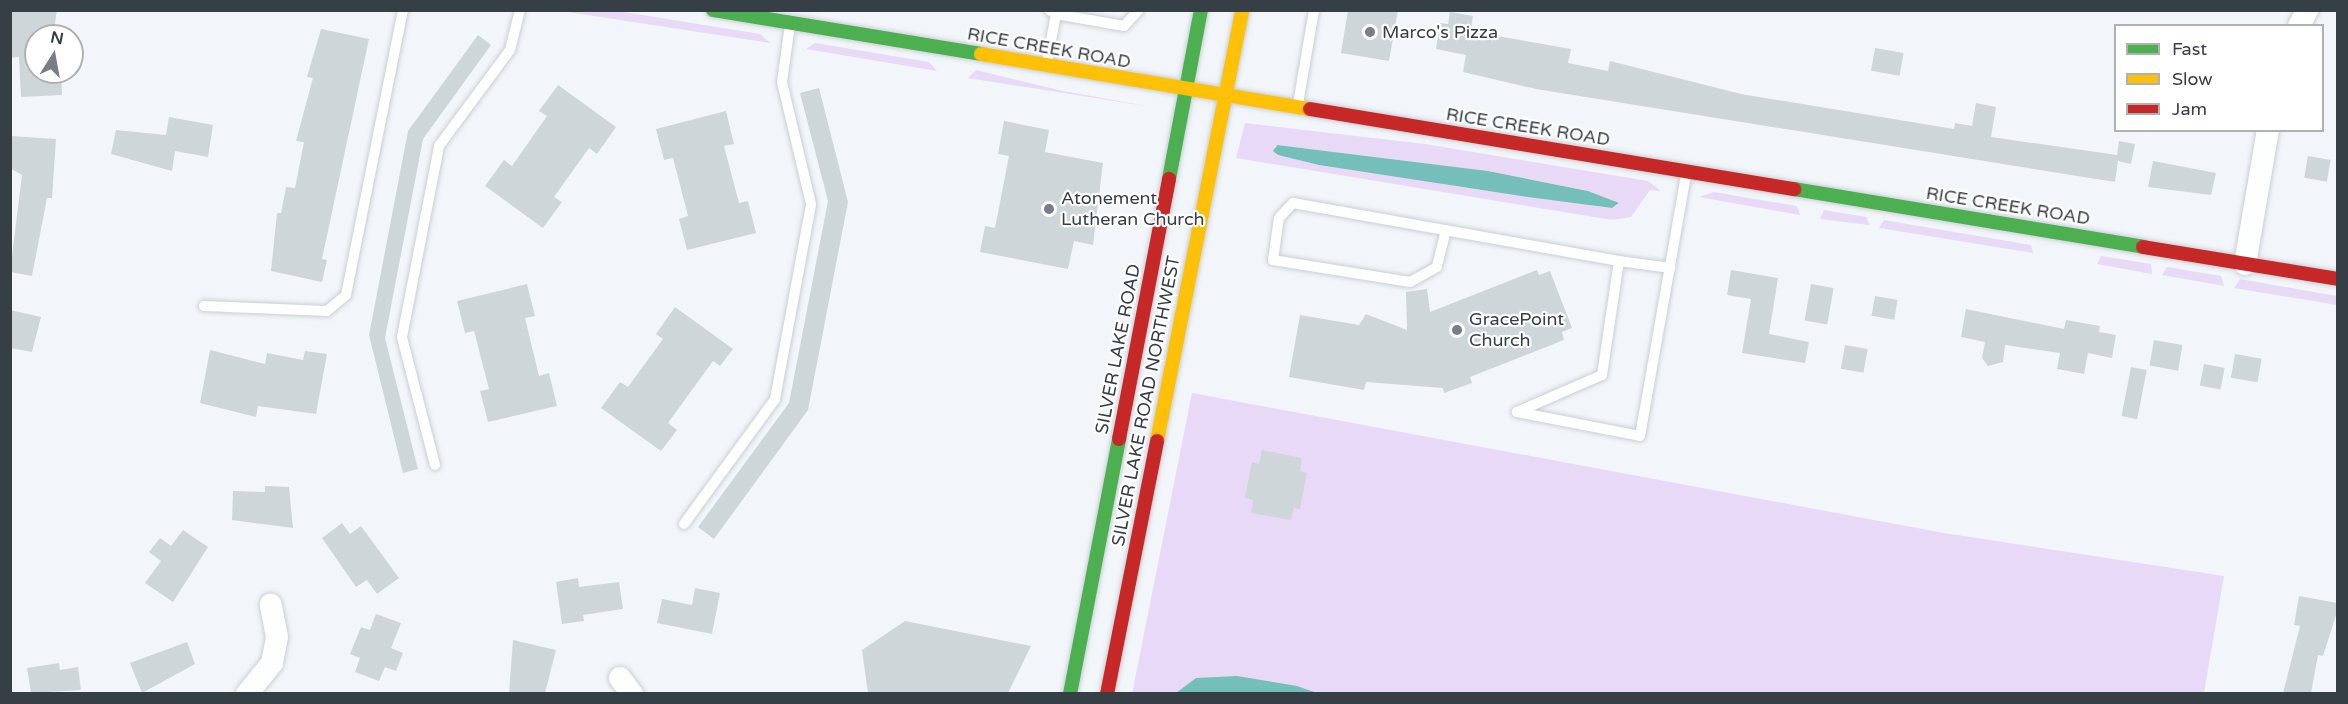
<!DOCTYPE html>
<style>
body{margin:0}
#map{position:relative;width:2348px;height:704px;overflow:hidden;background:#f2f6fa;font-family:"Varela Round",sans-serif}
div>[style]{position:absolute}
.green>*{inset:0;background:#e8daf7}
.water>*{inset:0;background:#75bfbb}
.building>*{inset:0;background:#ced6da;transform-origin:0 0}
.roads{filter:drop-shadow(0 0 2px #c9cfd4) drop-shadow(0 0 2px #c9cfd4)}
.lane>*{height:10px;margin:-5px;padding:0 5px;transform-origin:5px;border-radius:5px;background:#fdfefe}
.street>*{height:22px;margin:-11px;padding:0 11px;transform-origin:11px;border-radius:11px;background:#fdfefe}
.fast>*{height:14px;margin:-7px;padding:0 7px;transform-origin:7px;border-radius:7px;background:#4caf50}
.slow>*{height:14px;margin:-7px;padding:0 7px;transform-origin:7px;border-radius:7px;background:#ffc107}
.jam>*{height:14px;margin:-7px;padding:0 7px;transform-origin:7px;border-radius:7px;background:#c62828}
.dots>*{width:16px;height:16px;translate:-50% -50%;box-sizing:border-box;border:3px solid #fff;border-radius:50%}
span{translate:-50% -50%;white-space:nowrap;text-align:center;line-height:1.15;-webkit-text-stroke:4.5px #fff;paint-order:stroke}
.poi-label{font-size:18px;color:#363e46}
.left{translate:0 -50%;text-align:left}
.street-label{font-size:18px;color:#363e46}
.frame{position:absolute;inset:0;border:12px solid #363e46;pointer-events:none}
.legend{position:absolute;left:2114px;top:24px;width:210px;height:108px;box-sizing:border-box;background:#fff;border:2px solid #afb2b5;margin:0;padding:8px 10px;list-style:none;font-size:18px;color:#363e46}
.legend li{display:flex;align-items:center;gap:12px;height:30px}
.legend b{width:30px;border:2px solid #afb2b5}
.north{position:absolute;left:24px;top:24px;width:60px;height:60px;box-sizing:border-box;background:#fff;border:2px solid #afb2b5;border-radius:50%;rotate:11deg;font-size:16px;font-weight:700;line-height:24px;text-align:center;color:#363e46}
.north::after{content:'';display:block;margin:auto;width:21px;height:27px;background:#787e85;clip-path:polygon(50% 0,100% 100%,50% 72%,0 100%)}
</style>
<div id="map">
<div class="green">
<div style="clip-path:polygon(561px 11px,618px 11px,760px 34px,770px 43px)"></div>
<div style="clip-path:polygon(815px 43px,929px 62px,937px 71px,806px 49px)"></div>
<div style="clip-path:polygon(976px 70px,1063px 91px,1152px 107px,968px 78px)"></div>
<div style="clip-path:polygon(evenodd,1245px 123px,1425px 144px,1648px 181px,1661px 191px,1650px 190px,1631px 217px,1612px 220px,1236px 158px,1245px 123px,1277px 145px,1488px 171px,1588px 191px,1619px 204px,1612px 208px,1454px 186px,1273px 147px,1277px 145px)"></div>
<div style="clip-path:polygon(1714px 192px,1797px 206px,1800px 215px,1699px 197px)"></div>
<div style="clip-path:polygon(1824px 210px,1867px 217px,1869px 225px,1820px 219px)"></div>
<div style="clip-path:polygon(1884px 220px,2031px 245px,2033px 253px,1879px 228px)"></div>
<div style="clip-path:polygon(2101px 256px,2151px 264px,2152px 274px,2097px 264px)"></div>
<div style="clip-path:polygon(2167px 267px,2221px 276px,2224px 286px,2162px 275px)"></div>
<div style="clip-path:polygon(2240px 279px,2337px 296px,2337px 305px,2234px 288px)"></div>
<div style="clip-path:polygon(1192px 393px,1944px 533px,2224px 576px,2204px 693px,1132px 694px)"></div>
</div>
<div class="water">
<div style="clip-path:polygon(1277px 145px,1488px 171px,1588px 191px,1619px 203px,1612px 208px,1528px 197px,1319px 165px,1278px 155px,1273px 151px)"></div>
<div style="clip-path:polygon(1237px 676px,1297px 686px,1317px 693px,1176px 693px,1196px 678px)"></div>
</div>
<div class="building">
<div style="clip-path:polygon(10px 10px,57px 10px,53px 36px,36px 36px,36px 72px,61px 72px,62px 95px,21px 97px,19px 57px,10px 58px)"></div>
<div style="clip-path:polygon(1348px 10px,1398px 10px,1389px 61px,1341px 53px)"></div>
<div style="clip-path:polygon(1450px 12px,1473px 16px,1471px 28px,1497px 36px,1571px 49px,1568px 63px,1608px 71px,1610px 61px,1741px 94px,1954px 129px,1955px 123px,1972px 126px,1976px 103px,1996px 107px,1991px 137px,2117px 155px,2119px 141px,2135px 144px,2131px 164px,2118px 161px,2115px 182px,1536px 89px,1463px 72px,1466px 55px,1436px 49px,1440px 23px,1448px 24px)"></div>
<div style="clip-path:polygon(321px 29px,369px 39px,322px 259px,327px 260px,322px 282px,271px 271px,277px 213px,281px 213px,286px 187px,295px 188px,304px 142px,296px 141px,313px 78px,307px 77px)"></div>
<div style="clip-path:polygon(478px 35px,491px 45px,423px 139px,385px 338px,418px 469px,403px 473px,369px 335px,408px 131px)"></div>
<div style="left:1875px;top:48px;width:29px;height:23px;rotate:10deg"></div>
<div style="clip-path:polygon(558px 85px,616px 127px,597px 154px,589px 148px,554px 197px,562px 202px,543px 228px,485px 186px,504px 160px,512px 166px,547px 116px,539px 111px)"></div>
<div style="clip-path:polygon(819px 88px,848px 202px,808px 410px,714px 539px,698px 527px,789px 403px,828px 201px,800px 93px)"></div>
<div style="clip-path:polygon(726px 111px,734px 144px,724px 146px,739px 203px,748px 201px,756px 233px,687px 250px,679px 219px,688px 216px,673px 158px,664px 160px,656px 129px)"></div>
<div style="clip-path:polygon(169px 117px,213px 125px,208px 157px,175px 151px,172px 171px,111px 154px,116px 130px,166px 135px)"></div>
<div style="clip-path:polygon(1004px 121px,1049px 130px,1045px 152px,1103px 163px,1093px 245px,1074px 241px,1068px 269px,980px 252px,985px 226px,995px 228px,1009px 156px,998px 154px)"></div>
<div style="clip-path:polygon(10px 136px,56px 139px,52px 198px,47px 198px,32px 276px,10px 272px,22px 175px,10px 168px)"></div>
<div style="left:2308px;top:156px;width:23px;height:22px;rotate:10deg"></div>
<div style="clip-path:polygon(2153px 161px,2216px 173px,2211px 195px,2148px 187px)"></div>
<div style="clip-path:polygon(1537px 270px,1539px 275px,1550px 271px,1572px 328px,1562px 332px,1564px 340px,1470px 377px,1472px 383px,1444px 393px,1443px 388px,1366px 382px,1364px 390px,1289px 377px,1300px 315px,1359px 325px,1366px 314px,1407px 330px,1406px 292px,1427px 289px,1430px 312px)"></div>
<div style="clip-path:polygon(1731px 270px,1778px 278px,1769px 334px,1809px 342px,1805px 363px,1742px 353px,1751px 299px,1727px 295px)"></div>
<div style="clip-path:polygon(527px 284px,535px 316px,525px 318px,539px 376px,549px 373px,557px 406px,488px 422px,480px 391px,489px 389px,474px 331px,465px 333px,457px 301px)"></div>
<div style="left:1811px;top:284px;width:23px;height:37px;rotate:10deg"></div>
<div style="left:1875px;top:296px;width:23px;height:20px;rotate:10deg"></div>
<div style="clip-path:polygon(675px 307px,733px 349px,720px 366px,713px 361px,668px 423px,677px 430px,661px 451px,601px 408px,620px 382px,628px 387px,663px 339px,656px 334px)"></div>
<div style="clip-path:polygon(1966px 309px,2064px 329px,2066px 320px,2100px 326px,2099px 332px,2116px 335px,2112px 358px,2088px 353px,2084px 374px,2057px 369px,2060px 353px,2005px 345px,2003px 362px,1988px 366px,1982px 358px,1985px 342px,1961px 337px)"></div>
<div style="clip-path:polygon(10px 310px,41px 317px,32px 352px,10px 348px)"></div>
<div style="left:2154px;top:340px;width:29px;height:26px;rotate:10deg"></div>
<div style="left:1845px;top:345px;width:23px;height:24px;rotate:10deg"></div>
<div style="clip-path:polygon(210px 350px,265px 364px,267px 353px,303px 360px,305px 351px,327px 354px,316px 414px,258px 406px,256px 417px,200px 403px)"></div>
<div style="left:2235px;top:354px;width:27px;height:24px;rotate:10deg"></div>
<div style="left:2204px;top:364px;width:21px;height:22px;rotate:11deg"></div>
<div style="left:2131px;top:367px;width:16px;height:50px;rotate:11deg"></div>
<div style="clip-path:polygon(1262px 450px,1302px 458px,1300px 471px,1307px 473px,1300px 509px,1294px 508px,1291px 520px,1251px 513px,1253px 500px,1245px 498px,1252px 462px,1259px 464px)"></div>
<div style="clip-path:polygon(265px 486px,289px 487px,293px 528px,232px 520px,233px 491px,265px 492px)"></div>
<div style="clip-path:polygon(342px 523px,350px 534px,361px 526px,399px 578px,377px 594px,367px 580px,356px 587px,322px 538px)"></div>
<div style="clip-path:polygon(183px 530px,208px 547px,173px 602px,145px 583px,161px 561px,149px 552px,160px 538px,171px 546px)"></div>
<div style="clip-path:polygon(578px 578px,579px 587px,619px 582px,623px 609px,583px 615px,584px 621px,562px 624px,556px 582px)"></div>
<div style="clip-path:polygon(695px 588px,720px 593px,712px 634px,657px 623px,662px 599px,692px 605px)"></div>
<div style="clip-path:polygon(2299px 596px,2337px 603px,2337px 612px,2323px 656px,2318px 655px,2311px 693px,2283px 693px,2300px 626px,2294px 625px)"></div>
<div style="clip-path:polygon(376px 614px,401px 623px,391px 648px,403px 653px,396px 671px,385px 667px,379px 681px,355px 672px,360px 658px,350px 654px,361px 627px,370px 630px)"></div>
<div style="clip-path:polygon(905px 621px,1031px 646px,1008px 693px,868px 693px,862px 650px)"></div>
<div style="clip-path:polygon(513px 640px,556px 650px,545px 693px,509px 693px)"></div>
<div style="clip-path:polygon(187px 642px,195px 664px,142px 693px,130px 663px)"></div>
<div style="clip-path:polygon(59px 663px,60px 670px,78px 667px,81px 690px,31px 693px,27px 668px)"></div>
</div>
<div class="roads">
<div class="lane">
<div style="left:1056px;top:14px;width:69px;rotate:10deg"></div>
<div style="left:1124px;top:26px;width:22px;rotate:-47deg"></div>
<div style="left:1047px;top:62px;width:49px;rotate:-79.4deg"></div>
<div style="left:1056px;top:14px;width:8px;rotate:-150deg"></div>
<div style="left:1298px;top:104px;width:95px;rotate:-80.3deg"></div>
<div style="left:1446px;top:230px;width:38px;rotate:104deg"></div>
<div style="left:1437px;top:267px;width:31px;rotate:151deg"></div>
<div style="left:1410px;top:282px;width:139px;rotate:-170.9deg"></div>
<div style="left:1273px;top:260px;width:42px;rotate:-81.9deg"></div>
<div style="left:1279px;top:218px;width:21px;rotate:-47deg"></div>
<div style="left:1293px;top:203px;width:331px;rotate:10.1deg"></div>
<div style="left:1619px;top:261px;width:115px;rotate:98.5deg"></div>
<div style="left:1602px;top:375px;width:93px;rotate:156.5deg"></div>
<div style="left:1517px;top:412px;width:125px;rotate:11deg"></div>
<div style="left:1640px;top:436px;width:265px;rotate:-80deg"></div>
<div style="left:1619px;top:261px;width:52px;rotate:7.7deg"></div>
<div style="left:204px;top:306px;width:123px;rotate:2.3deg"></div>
<div style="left:327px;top:311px;width:25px;rotate:-40deg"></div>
<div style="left:346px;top:295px;width:291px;rotate:-78.7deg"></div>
<div style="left:435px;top:465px;width:132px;rotate:-104.5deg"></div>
<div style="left:402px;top:337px;width:195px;rotate:-79deg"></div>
<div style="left:439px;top:146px;width:119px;rotate:-53.5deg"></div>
<div style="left:510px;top:50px;width:41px;rotate:-76deg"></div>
<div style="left:684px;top:524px;width:155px;rotate:-53.9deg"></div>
<div style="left:775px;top:399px;width:198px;rotate:-79.5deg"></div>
<div style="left:811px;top:204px;width:125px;rotate:-103.4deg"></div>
<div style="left:782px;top:82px;width:59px;rotate:-82.1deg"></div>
</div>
<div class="street">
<div style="left:2299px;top:26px;width:18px;rotate:-63deg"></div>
<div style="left:2245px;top:264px;width:136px;rotate:-80.3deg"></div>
<div style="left:620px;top:678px;width:20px;rotate:53deg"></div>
<div style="left:247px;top:694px;width:40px;rotate:-51deg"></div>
<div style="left:272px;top:663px;width:26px;rotate:-79deg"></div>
<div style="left:277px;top:637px;width:33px;rotate:-101deg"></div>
</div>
<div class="fast">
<div style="left:713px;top:10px;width:272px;rotate:9.3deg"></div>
<div style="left:1169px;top:179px;width:172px;rotate:-79.3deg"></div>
<div style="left:1794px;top:189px;width:354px;rotate:9.4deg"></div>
<div style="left:1070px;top:694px;width:260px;rotate:-79.1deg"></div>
</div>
<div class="slow">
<div style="left:981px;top:54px;width:334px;rotate:9.5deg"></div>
<div style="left:1157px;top:441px;width:439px;rotate:-78.8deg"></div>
</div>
<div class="jam">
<div style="left:1310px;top:109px;width:491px;rotate:9.4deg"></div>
<div style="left:2143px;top:247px;width:198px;rotate:9.3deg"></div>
<div style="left:1119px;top:439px;width:265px;rotate:-79.1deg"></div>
<div style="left:1107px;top:694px;width:258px;rotate:-78.8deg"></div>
</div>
</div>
<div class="dots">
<div style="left:1370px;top:32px;background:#787e85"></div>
<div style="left:1049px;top:209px;background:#787e85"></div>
<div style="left:1457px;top:330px;background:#787e85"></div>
</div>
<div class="poi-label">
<span class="left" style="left:1382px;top:32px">Marco's Pizza</span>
<span class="left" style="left:1061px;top:209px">Atonement<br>Lutheran Church</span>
<span class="left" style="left:1469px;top:330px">GracePoint<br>Church</span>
</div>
<div class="street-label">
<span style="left:1049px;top:48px;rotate:10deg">RICE CREEK ROAD</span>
<span style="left:1528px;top:127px;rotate:9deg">RICE CREEK ROAD</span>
<span style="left:2008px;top:206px;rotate:9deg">RICE CREEK ROAD</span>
<span style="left:1118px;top:349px;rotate:-79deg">SILVER LAKE ROAD</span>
<span style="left:1146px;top:401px;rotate:-79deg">SILVER LAKE ROAD NORTHWEST</span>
</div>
<div class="frame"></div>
<ul class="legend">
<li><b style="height:8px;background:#4caf50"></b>Fast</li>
<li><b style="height:8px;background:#ffc107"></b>Slow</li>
<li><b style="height:8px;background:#c62828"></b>Jam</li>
</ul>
<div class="north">N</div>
</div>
